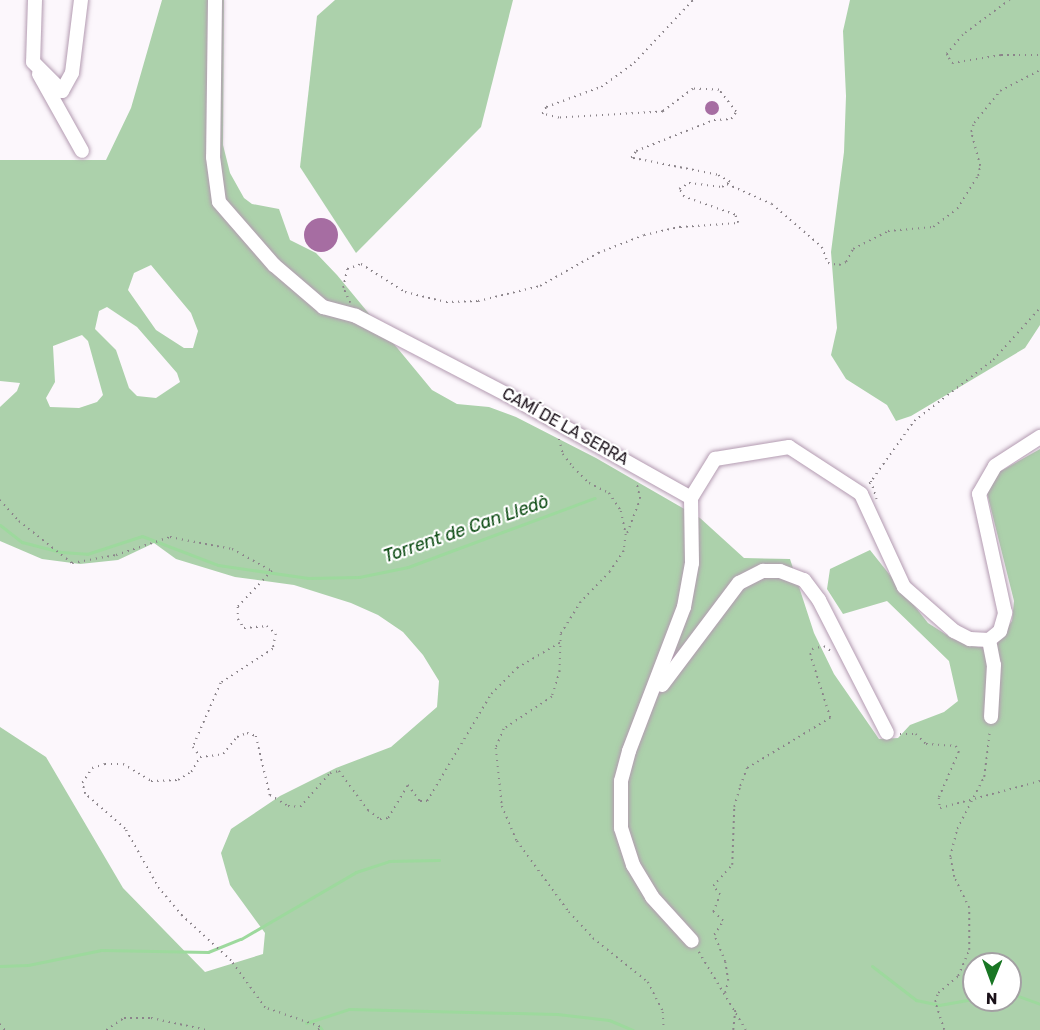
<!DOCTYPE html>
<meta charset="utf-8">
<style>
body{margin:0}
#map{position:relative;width:1040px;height:1030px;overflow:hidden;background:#fcf7fc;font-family:Rubik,sans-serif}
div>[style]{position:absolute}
.green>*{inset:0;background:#acd1ab}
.stream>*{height:3px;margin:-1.5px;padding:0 1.5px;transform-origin:1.5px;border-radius:1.5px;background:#9dd99d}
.building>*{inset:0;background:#a66da2}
.round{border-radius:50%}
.path>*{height:1.5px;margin-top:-0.75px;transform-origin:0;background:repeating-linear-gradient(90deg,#8b848a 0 1.5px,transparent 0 6px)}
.roads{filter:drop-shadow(0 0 2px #b39bb1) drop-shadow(0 0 2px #b39bb1)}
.minor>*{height:14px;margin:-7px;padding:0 7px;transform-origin:7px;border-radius:7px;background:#fff}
span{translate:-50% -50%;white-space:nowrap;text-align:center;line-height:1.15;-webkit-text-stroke:4.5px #fff;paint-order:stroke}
.street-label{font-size:16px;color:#1a1119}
.water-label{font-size:18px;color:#0c4b13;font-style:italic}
.north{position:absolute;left:962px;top:952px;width:60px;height:60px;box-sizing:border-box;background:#fff;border:2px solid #a3a0a3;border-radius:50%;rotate:181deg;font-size:16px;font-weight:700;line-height:24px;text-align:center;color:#1a1119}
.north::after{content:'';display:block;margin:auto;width:21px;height:27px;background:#197624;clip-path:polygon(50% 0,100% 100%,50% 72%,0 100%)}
</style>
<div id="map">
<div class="green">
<div style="clip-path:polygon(evenodd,162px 0,224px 0,223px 145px,230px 173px,244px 198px,252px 204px,279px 209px,290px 240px,316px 253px,337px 275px,432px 390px,457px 404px,489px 407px,516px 417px,596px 458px,700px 518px,744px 558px,790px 559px,814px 633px,834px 674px,879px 739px,898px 738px,910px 725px,944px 712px,958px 701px,949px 661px,887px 601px,843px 614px,827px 589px,830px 569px,870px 550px,928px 623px,953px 639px,979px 647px,997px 642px,1012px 621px,1014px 601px,987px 493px,992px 476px,1040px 449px,1040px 1030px,0 1030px,0 727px,46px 757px,123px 888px,205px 972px,263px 954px,265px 933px,230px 885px,221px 853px,231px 829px,280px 796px,336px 768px,391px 747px,437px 707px,439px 681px,423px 655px,403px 632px,378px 615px,351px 603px,294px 585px,235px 577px,176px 559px,154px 543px,118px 560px,80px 564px,42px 559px,0 541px,0 407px,17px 391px,20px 383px,0 381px,0 160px,106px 160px,131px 108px,162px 0,151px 265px,191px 313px,198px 331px,193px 348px,184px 348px,156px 330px,128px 290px,134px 273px,151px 265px,162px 0,107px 307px,137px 327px,177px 373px,180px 382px,156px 398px,137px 396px,129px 388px,116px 350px,95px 329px,99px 311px,107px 307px,162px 0,82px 335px,88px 341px,103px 395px,97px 402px,79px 408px,50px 407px,46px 398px,55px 382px,53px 346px,82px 335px,162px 0,974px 964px,1010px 964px,1010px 1000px,974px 1000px,974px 964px)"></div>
<div style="clip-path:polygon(335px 0,513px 0,481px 127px,356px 253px,300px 167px,317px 16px)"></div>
<div style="clip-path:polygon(850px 0,1040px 0,1040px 325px,1025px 348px,911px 416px,896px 421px,887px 405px,846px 379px,831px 355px,837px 328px,831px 252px,844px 152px,846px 96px,843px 31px)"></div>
</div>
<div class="stream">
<div style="left:0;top:525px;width:28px;rotate:38deg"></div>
<div style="left:22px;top:542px;width:40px;rotate:14.4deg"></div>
<div style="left:61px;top:552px;width:26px;rotate:4deg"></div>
<div style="left:87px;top:554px;width:58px;rotate:-18.1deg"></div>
<div style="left:142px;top:536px;width:81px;rotate:20.9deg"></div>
<div style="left:218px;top:565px;width:91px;rotate:8.2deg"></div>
<div style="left:308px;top:578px;width:51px;rotate:-1.1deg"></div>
<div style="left:359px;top:577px;width:50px;rotate:-11.5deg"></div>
<div style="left:408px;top:567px;width:199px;rotate:-20.3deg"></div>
<div style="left:0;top:966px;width:28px;rotate:-2deg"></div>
<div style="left:28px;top:965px;width:75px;rotate:-11.6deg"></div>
<div style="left:101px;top:950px;width:107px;rotate:1.1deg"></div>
<div style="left:208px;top:952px;width:35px;rotate:-22deg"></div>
<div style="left:241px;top:939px;width:133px;rotate:-30.2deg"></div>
<div style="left:356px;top:872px;width:35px;rotate:-18deg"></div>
<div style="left:389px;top:861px;width:50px;rotate:-1.1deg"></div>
<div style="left:872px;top:966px;width:56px;rotate:37.7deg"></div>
<div style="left:916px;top:1000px;width:24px;rotate:12deg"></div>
<div style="left:939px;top:1005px;width:36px;rotate:-10deg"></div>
<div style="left:1010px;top:993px;width:32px;rotate:20deg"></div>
<div style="left:306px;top:1023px;width:45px;rotate:-18deg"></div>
<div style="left:349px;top:1009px;width:208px;rotate:1.4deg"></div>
<div style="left:557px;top:1014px;width:52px;rotate:6.6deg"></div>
<div style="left:609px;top:1020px;width:26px;rotate:23deg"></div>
<div style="left:320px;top:1027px;width:4px;rotate:56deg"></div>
</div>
<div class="building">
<div class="round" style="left:705px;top:101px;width:14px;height:14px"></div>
<div class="round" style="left:304px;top:218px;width:34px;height:34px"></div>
</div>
<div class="path">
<div style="left:1010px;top:0;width:59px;rotate:143.3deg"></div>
<div style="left:963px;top:35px;width:25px;rotate:130deg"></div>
<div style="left:947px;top:54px;width:4px;rotate:63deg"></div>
<div style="left:949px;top:58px;width:6px;rotate:59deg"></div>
<div style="left:952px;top:63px;width:50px;rotate:-9.3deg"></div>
<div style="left:1001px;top:55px;width:39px"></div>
<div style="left:727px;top:184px;width:49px;rotate:24deg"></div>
<div style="left:772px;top:204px;width:66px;rotate:40.7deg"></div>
<div style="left:822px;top:247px;width:17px;rotate:69deg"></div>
<div style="left:828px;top:263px;width:11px;rotate:10deg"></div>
<div style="left:839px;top:265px;width:8px;rotate:-23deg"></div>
<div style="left:846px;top:262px;width:15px;rotate:-62deg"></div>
<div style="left:853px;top:249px;width:39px;rotate:-27deg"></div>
<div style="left:888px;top:231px;width:45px;rotate:-5.1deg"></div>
<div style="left:933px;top:227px;width:30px;rotate:-37deg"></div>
<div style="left:957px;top:209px;width:39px;rotate:-58deg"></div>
<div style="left:978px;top:176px;width:10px;rotate:-79deg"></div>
<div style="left:980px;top:166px;width:35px;rotate:-105deg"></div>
<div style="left:971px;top:132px;width:9px;rotate:-72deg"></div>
<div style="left:974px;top:123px;width:41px;rotate:-50.9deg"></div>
<div style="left:1000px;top:91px;width:45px;rotate:-27.7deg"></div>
<div style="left:350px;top:303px;width:17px;rotate:-115deg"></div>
<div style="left:343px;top:288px;width:19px;rotate:-78deg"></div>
<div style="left:347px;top:269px;width:15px;rotate:-20deg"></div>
<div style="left:361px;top:264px;width:52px;rotate:32.5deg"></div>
<div style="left:405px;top:292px;width:42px;rotate:13.7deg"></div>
<div style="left:446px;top:302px;width:32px;rotate:-2deg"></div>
<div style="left:478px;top:301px;width:64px;rotate:-13.6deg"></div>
<div style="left:540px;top:286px;width:67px;rotate:-29.6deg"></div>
<div style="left:598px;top:253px;width:49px;rotate:-21.4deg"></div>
<div style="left:644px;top:235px;width:37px;rotate:-13deg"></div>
<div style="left:680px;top:227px;width:58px;rotate:-3.9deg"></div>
<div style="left:738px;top:223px;width:9px;rotate:-111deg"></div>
<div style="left:735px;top:215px;width:54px;rotate:-160.6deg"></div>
<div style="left:684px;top:197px;width:9px;rotate:-122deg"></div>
<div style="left:679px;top:189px;width:12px;rotate:-31deg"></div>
<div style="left:689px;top:183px;width:33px;rotate:7deg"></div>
<div style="left:722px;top:187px;width:9px;rotate:-32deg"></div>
<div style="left:730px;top:182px;width:15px;rotate:-152deg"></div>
<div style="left:717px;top:175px;width:88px;rotate:-168.8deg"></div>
<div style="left:631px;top:158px;width:9px;rotate:-54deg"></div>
<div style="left:636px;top:151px;width:84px;rotate:-21.7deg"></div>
<div style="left:714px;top:120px;width:17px;rotate:-3deg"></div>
<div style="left:731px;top:119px;width:9px;rotate:-54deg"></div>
<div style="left:736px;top:112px;width:28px;rotate:-128deg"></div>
<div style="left:719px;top:90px;width:26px;rotate:-178deg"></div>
<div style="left:693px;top:89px;width:38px;rotate:143deg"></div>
<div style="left:663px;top:112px;width:104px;rotate:176.7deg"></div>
<div style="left:559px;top:118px;width:17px;rotate:-167deg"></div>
<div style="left:542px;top:114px;width:8px;rotate:-60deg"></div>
<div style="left:546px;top:107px;width:59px;rotate:-20deg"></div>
<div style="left:601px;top:87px;width:41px;rotate:-36deg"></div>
<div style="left:634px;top:63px;width:86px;rotate:-46.9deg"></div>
<div style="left:559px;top:439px;width:16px;rotate:75deg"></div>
<div style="left:563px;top:454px;width:16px;rotate:52deg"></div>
<div style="left:573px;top:467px;width:23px;rotate:45deg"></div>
<div style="left:589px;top:483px;width:22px;rotate:27deg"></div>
<div style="left:609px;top:493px;width:22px;rotate:56deg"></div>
<div style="left:621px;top:511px;width:24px;rotate:78deg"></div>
<div style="left:626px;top:534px;width:17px;rotate:97deg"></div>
<div style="left:624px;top:551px;width:25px;rotate:124deg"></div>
<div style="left:610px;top:572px;width:42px;rotate:134deg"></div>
<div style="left:581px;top:602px;width:38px;rotate:122deg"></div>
<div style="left:561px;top:634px;width:37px;rotate:92deg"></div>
<div style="left:560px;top:671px;width:27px;rotate:107deg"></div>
<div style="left:552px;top:697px;width:58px;rotate:146.3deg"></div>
<div style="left:504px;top:729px;width:21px;rotate:113deg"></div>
<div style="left:496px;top:748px;width:58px;rotate:84.1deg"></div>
<div style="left:502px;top:806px;width:38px;rotate:67deg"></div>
<div style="left:517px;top:841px;width:88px;rotate:53.8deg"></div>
<div style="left:569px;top:912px;width:35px;rotate:47deg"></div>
<div style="left:593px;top:938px;width:70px;rotate:38.7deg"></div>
<div style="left:648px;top:982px;width:34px;rotate:63deg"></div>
<div style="left:663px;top:1012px;width:18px;rotate:87deg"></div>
<div style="left:871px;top:481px;width:19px;rotate:72deg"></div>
<div style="left:869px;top:484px;width:77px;rotate:-54.5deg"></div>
<div style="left:914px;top:421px;width:100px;rotate:-37.7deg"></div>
<div style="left:993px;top:360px;width:70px;rotate:-47.9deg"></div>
<div style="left:0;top:500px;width:28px;rotate:48deg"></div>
<div style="left:19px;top:521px;width:68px;rotate:38.4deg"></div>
<div style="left:72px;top:563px;width:45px;rotate:-10.3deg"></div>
<div style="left:116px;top:555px;width:57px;rotate:-18.4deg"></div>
<div style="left:170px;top:537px;width:63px;rotate:11deg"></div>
<div style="left:232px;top:549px;width:46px;rotate:28.8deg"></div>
<div style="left:272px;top:571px;width:50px;rotate:133.4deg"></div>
<div style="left:238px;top:607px;width:12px;rotate:90deg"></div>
<div style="left:238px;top:619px;width:11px;rotate:56deg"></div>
<div style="left:244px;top:628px;width:23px;rotate:-5deg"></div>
<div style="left:267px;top:626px;width:12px;rotate:42deg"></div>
<div style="left:276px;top:634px;width:15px;rotate:101deg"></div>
<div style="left:273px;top:649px;width:62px;rotate:146.8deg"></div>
<div style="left:221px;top:683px;width:70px;rotate:113.6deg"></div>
<div style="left:193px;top:747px;width:11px;rotate:52deg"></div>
<div style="left:627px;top:533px;width:36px;rotate:-69deg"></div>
<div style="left:640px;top:499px;width:18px;rotate:-103deg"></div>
<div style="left:900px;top:734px;width:16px"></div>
<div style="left:916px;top:734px;width:14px;rotate:45deg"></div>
<div style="left:926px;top:744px;width:30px;rotate:4deg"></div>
<div style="left:956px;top:746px;width:7px;rotate:63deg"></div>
<div style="left:959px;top:752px;width:50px;rotate:113.5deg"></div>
<div style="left:939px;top:798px;width:10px;rotate:84deg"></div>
<div style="left:940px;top:808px;width:104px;rotate:-15.1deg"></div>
<div style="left:699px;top:952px;width:91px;rotate:58.9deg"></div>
<div style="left:725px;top:993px;width:12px;rotate:-76deg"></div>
<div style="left:728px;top:981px;width:19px;rotate:-99deg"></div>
<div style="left:725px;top:962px;width:29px;rotate:-112deg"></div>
<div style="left:714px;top:935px;width:17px;rotate:-57deg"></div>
<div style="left:723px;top:921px;width:13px;rotate:-138deg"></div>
<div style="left:713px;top:912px;width:18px;rotate:-68deg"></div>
<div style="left:720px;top:895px;width:11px;rotate:-128deg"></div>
<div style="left:713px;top:886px;width:28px;rotate:-48deg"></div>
<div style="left:732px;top:865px;width:58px;rotate:-88deg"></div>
<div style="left:734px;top:807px;width:22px;rotate:-74deg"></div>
<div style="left:740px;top:786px;width:19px;rotate:-69deg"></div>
<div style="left:747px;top:768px;width:97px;rotate:-31.1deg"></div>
<div style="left:830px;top:718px;width:66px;rotate:-107.6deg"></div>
<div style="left:810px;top:655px;width:6px;rotate:-72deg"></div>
<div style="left:812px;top:649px;width:12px;rotate:-14deg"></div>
<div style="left:824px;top:646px;width:9px;rotate:36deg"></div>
<div style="left:0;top:1024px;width:8px;rotate:50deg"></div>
<div style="left:106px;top:1030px;width:22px;rotate:-34deg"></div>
<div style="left:124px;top:1018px;width:27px"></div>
<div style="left:151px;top:1018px;width:57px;rotate:12.1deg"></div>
<div style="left:318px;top:1030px;width:4px;rotate:-56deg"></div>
<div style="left:320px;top:1027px;width:58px;rotate:-160.9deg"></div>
<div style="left:265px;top:1008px;width:58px;rotate:-125.9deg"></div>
<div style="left:231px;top:961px;width:67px;rotate:-137.4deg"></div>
<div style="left:182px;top:916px;width:35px;rotate:-130deg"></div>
<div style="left:159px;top:889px;width:69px;rotate:-119.5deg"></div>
<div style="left:125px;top:829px;width:53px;rotate:-138.8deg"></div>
<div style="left:85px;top:794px;width:11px;rotate:-105deg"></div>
<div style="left:82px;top:783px;width:18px;rotate:-56deg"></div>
<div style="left:92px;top:768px;width:14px;rotate:-17deg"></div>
<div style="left:105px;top:764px;width:18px"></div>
<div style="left:123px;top:764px;width:33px;rotate:31deg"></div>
<div style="left:151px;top:781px;width:27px;rotate:-2deg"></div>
<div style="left:178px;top:780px;width:15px;rotate:-32deg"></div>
<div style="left:191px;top:772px;width:17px;rotate:-59deg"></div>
<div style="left:200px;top:757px;width:23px;rotate:-7deg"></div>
<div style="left:223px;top:754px;width:22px;rotate:-51deg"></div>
<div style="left:237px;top:737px;width:11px;rotate:-22deg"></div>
<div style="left:247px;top:733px;width:9px;rotate:18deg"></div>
<div style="left:256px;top:736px;width:61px;rotate:76.7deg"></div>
<div style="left:270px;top:795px;width:21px;rotate:31deg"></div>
<div style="left:288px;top:806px;width:12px;rotate:5deg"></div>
<div style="left:300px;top:807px;width:45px;rotate:-48.6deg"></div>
<div style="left:330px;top:773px;width:9px;rotate:-13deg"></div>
<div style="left:339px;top:771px;width:49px;rotate:53.4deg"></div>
<div style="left:368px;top:810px;width:15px;rotate:37deg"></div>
<div style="left:380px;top:819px;width:8px;rotate:-7deg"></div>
<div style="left:388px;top:818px;width:39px;rotate:-59deg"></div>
<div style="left:408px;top:785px;width:20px;rotate:53deg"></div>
<div style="left:420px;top:801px;width:7px"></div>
<div style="left:427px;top:801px;width:125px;rotate:-59.1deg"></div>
<div style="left:491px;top:694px;width:37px;rotate:-45deg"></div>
<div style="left:517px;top:668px;width:51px;rotate:-30.6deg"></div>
<div style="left:733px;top:1030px;width:20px;rotate:-84deg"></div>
<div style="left:944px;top:1030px;width:29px;rotate:-108deg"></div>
<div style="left:935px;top:1002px;width:9px;rotate:-72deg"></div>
<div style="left:938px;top:993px;width:26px;rotate:-40deg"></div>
<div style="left:958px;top:976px;width:28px;rotate:-67deg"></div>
<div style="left:969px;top:950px;width:42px;rotate:-90deg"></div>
<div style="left:969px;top:908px;width:34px;rotate:-116deg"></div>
<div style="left:954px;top:877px;width:20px;rotate:-101deg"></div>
<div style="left:950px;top:857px;width:29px;rotate:-76deg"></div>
<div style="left:957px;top:829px;width:59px;rotate:-62.6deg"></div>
<div style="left:984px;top:777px;width:48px;rotate:-82.9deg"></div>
</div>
<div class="roads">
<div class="minor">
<div style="left:35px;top:0;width:62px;rotate:91.8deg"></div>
<div style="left:33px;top:62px;width:41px;rotate:45deg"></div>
<div style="left:62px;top:91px;width:21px;rotate:-61deg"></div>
<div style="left:72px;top:73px;width:74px;rotate:-83deg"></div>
<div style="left:215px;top:0;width:157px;rotate:90.7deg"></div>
<div style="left:213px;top:157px;width:45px;rotate:82.4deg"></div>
<div style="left:219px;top:202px;width:84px;rotate:48.9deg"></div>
<div style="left:274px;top:265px;width:65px;rotate:40.6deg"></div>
<div style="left:323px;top:307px;width:34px;rotate:15deg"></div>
<div style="left:356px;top:316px;width:169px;rotate:27.5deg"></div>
<div style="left:506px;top:394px;width:212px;rotate:29.3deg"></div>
<div style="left:39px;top:74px;width:88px;rotate:60.8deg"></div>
<div style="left:691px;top:498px;width:46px;rotate:-58.4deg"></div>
<div style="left:715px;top:459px;width:75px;rotate:-9.2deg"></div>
<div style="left:789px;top:447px;width:86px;rotate:33.1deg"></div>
<div style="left:861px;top:494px;width:102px;rotate:65.2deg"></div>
<div style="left:904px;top:587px;width:67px;rotate:41.3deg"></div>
<div style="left:954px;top:631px;width:18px;rotate:27deg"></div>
<div style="left:970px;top:639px;width:19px;rotate:3deg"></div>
<div style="left:989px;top:640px;width:14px;rotate:-39deg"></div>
<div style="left:1000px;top:631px;width:19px;rotate:-74deg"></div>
<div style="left:1005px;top:613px;width:122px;rotate:-102.3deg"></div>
<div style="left:979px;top:494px;width:32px;rotate:-60deg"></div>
<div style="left:995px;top:466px;width:54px;rotate:-32.8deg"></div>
<div style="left:691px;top:498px;width:65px;rotate:89.1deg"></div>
<div style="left:692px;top:563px;width:45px;rotate:100.3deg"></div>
<div style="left:684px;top:607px;width:154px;rotate:110.9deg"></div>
<div style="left:629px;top:751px;width:31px;rotate:105deg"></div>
<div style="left:621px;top:781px;width:47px;rotate:90deg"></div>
<div style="left:621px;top:828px;width:39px;rotate:72deg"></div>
<div style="left:633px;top:865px;width:37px;rotate:59deg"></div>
<div style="left:652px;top:897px;width:59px;rotate:47.7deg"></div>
<div style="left:989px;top:640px;width:25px;rotate:79deg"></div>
<div style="left:994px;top:665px;width:52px;rotate:93.3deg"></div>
<div style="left:662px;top:685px;width:128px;rotate:-53deg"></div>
<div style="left:739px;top:583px;width:27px;rotate:-27deg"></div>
<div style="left:763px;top:571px;width:17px"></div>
<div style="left:780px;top:571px;width:26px;rotate:21deg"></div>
<div style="left:804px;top:580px;width:25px;rotate:53deg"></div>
<div style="left:819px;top:600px;width:149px;rotate:62.9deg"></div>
</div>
</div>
<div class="street-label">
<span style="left:565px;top:427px;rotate:29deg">CAMÍ DE LA SERRA</span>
</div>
<div class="water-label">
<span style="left:466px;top:529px;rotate:-19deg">Torrent de Can Lledò</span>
</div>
<div class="north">N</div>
</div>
